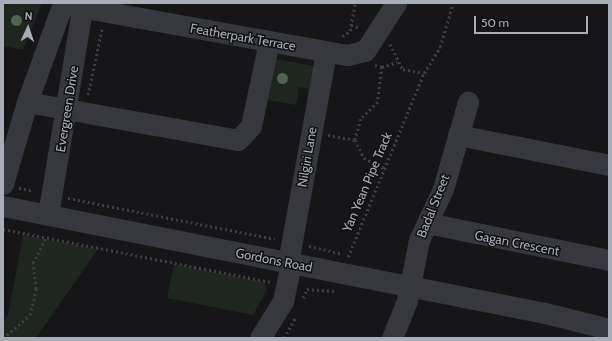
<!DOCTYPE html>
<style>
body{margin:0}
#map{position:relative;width:612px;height:341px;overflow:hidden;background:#161618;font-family:Cabin,sans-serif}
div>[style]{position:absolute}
.green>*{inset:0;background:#1e261f}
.path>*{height:2.5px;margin-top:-1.25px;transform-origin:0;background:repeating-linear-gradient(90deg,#3d3f44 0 2px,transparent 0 5px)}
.minor>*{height:21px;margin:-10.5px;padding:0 10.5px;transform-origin:10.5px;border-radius:10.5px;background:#37383d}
.trees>*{width:11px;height:11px;margin:-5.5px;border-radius:50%;background:#506452}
span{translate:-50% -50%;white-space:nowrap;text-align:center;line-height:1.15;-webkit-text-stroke:3px #111113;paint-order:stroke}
.street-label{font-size:13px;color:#a8adb8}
.frame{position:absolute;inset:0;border:4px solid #a8adb8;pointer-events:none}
.north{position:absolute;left:8px;top:8px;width:40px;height:40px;-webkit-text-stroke:3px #111113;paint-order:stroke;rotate:3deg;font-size:11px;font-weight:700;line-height:16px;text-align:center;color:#a8adb8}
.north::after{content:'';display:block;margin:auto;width:14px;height:18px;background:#a8adb8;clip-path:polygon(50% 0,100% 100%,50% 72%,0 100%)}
.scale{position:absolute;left:474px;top:16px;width:114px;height:18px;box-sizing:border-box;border:2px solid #a8adb8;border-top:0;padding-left:5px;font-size:12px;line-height:14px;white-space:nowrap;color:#a8adb8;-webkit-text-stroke:3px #111113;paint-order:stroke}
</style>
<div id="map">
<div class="green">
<div style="clip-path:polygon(3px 3px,42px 3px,23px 50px,3px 46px)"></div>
<div style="clip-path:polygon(276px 59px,314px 66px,310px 89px,299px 87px,296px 105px,268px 100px)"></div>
<div style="clip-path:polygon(23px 235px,98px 249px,36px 338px,3px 338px,3px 323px,8px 315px)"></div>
<div style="clip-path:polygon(174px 264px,264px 282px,267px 290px,253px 315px,167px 298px)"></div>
</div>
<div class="path">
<div style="left:351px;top:25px;width:9px;rotate:18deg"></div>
<div style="left:342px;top:36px;width:9px;rotate:-32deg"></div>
<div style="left:350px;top:31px;width:28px;rotate:-80deg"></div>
<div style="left:390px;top:44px;width:28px;rotate:63deg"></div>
<div style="left:403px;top:69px;width:21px;rotate:11deg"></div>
<div style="left:375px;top:65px;width:7px;rotate:16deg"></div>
<div style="left:382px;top:67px;width:16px;rotate:-18deg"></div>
<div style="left:382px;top:67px;width:35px;rotate:97deg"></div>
<div style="left:378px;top:102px;width:24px;rotate:135deg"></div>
<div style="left:361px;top:119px;width:22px;rotate:106deg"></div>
<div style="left:355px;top:140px;width:20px;rotate:63deg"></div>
<div style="left:364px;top:158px;width:22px;rotate:27deg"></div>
<div style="left:88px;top:95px;width:68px;rotate:-78.2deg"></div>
<div style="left:328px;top:135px;width:27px;rotate:10deg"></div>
<div style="left:19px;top:188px;width:15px;rotate:11deg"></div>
<div style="left:68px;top:198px;width:211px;rotate:11.2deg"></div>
<div style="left:3px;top:229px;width:272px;rotate:11.2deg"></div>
<div style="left:309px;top:246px;width:35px;rotate:13deg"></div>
<div style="left:348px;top:257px;width:199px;rotate:-67.6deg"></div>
<div style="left:424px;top:73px;width:31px;rotate:-58deg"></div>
<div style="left:440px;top:47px;width:46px;rotate:-73.5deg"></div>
<div style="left:303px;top:298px;width:10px;rotate:-66deg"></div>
<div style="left:307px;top:289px;width:27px;rotate:4deg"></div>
<div style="left:3px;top:338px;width:35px;rotate:-40deg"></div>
<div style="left:30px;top:315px;width:27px;rotate:-77deg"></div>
<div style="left:36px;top:289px;width:26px;rotate:-97deg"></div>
<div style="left:33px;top:263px;width:28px;rotate:-63deg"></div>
<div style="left:284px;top:338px;width:25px;rotate:-61deg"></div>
</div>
<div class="minor">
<div style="left:63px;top:4px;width:289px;rotate:10.2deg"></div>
<div style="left:347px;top:55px;width:18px;rotate:-13deg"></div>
<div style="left:365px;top:51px;width:57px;rotate:-57.1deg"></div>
<div style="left:27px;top:102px;width:214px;rotate:10.2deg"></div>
<div style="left:238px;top:140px;width:19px;rotate:-47deg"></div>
<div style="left:251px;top:126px;width:87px;rotate:-78deg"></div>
<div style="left:458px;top:135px;width:154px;rotate:11.2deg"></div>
<div style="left:3px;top:184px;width:85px;rotate:-73.7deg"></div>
<div style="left:27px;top:102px;width:105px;rotate:-70deg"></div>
<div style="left:3px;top:206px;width:552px;rotate:11.17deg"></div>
<div style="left:545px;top:313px;width:66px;rotate:14deg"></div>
<div style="left:48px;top:215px;width:215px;rotate:-80.6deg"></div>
<div style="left:427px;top:223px;width:186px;rotate:11.5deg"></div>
<div style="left:288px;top:263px;width:214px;rotate:-79.8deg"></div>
<div style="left:260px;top:338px;width:44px;rotate:-58.1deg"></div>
<div style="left:283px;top:301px;width:39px;rotate:-78deg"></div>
<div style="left:392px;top:338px;width:40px;rotate:-68deg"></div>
<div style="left:407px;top:301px;width:62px;rotate:-78.9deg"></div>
<div style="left:419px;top:240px;width:56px;rotate:-64.8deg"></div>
<div style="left:443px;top:189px;width:91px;rotate:-74deg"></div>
</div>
<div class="trees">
<div style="left:16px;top:20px"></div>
<div style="left:282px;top:78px"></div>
</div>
<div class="street-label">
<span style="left:243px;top:37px;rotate:10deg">Featherpark Terrace</span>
<span style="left:67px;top:109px;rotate:-81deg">Evergreen Drive</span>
<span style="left:307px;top:157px;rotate:-80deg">Nilgiri Lane</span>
<span style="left:367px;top:182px;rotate:-67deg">Yan Yean Pipe Track</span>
<span style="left:433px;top:206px;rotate:-68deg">Badal Street</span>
<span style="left:517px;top:243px;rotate:11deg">Gagan Crescent</span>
<span style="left:274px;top:260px;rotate:11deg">Gordons Road</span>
</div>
<div class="frame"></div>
<div class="north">N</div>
<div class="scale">50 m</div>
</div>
